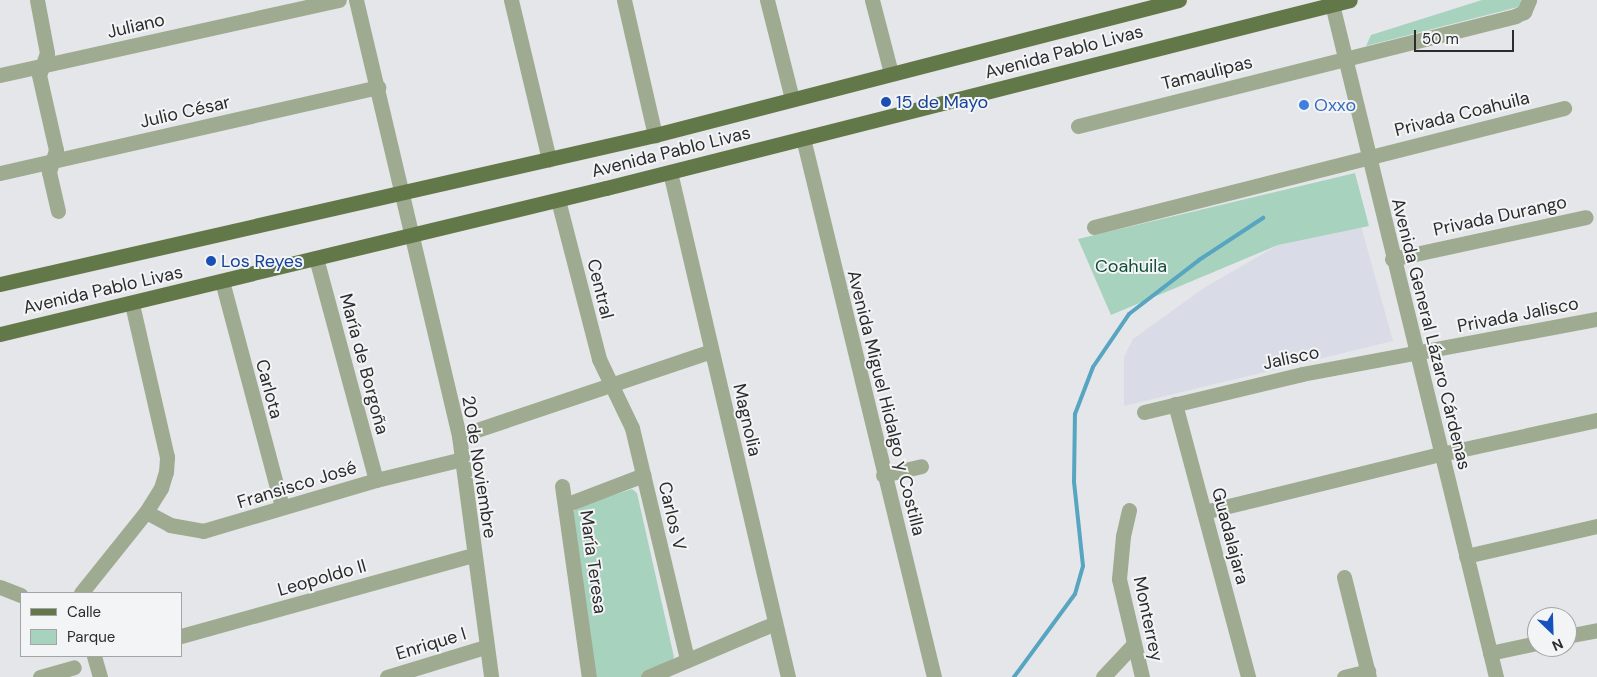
<!DOCTYPE html>
<meta charset="utf-8">
<style>
body{margin:0}
#map{position:relative;width:1597px;height:677px;overflow:hidden;background:#e5e6e9;font-family:"DM Sans",sans-serif}
div>[style]{position:absolute}
.built>*{inset:0;background:#d9dce6}
.green>*{inset:0;background:#a7d2be}
.stream>*{height:4px;margin:-2px;padding:0 2px;transform-origin:2px;border-radius:2px;background:#57a5c1}
.minor>*{height:15px;margin:-7.5px;padding:0 7.5px;transform-origin:7.5px;border-radius:7.5px;background:#9fab91}
.major>*{height:15px;margin:-7.5px;padding:0 7.5px;transform-origin:7.5px;border-radius:7.5px;background:#637849}
.dots>*{width:14px;height:14px;translate:-50% -50%;box-sizing:border-box;border:2px solid #f3f4f6;border-radius:50%}
span{translate:-50% -50%;white-space:nowrap;text-align:center;line-height:1.15;-webkit-text-stroke:4px #f3f4f6;paint-order:stroke}
.street-label{font-size:18px;color:#2c2c2d}
.transit-label{font-size:18px;color:#164399}
.left{translate:0 -50%;text-align:left}
.shop-label{font-size:18px;color:#366cbe}
.park-label{font-size:18px;color:#124d38}
.legend{position:absolute;left:20px;top:592px;width:162px;height:65px;box-sizing:border-box;background:#f3f4f6;border:1px solid #a3a4a6;margin:0;padding:6px 9px;list-style:none;font-size:15px;color:#2c2c2d}
.legend li{display:flex;align-items:center;gap:10px;height:25px}
.legend b{width:25px;border:1px solid #a3a4a6}
.north{position:absolute;left:1527px;top:607px;width:50px;height:50px;box-sizing:border-box;background:#f3f4f6;border:1px solid #a3a4a6;border-radius:50%;rotate:156deg;font-size:14px;font-weight:700;line-height:20px;text-align:center;color:#2c2c2d}
.north::after{content:'';display:block;margin:auto;width:18px;height:22px;background:#1652bd;clip-path:polygon(50% 0,100% 100%,50% 72%,0 100%)}
.scale{position:absolute;left:1414px;top:30px;width:100px;height:22px;box-sizing:border-box;border:2px solid #2c2c2d;border-top:0;padding-left:6px;font-size:15px;line-height:18px;white-space:nowrap;color:#2c2c2d;-webkit-text-stroke:4px #f3f4f6;paint-order:stroke}
</style>
<div id="map">
<div class="built">
<div style="clip-path:polygon(1361px 226px,1393px 341px,1124px 406px,1124px 357px,1133px 339px,1204px 288px,1278px 245px)"></div>
</div>
<div class="green">
<div style="clip-path:polygon(1482px 0,1521px 0,1522px 6px,1366px 46px,1371px 35px)"></div>
<div style="clip-path:polygon(1355px 173px,1369px 226px,1278px 245px,1111px 315px,1078px 239px)"></div>
<div style="clip-path:polygon(632px 489px,637px 493px,674px 657px,669px 665px,641px 677px,596px 677px,573px 512px,578px 507px)"></div>
</div>
<div class="stream">
<div style="left:1014px;top:677px;width:103px;rotate:-53.7deg"></div>
<div style="left:1075px;top:594px;width:29px;rotate:-74deg"></div>
<div style="left:1083px;top:566px;width:84px;rotate:-96.1deg"></div>
<div style="left:1074px;top:482px;width:68px;rotate:-89.2deg"></div>
<div style="left:1075px;top:414px;width:50px;rotate:-69deg"></div>
<div style="left:1093px;top:367px;width:64px;rotate:-55.8deg"></div>
<div style="left:1129px;top:314px;width:88px;rotate:-37.6deg"></div>
<div style="left:1199px;top:260px;width:77px;rotate:-33.3deg"></div>
</div>
<div class="minor">
<div style="left:37px;top:0;width:54px;rotate:79.3deg"></div>
<div style="left:47px;top:53px;width:23px;rotate:110deg"></div>
<div style="left:39px;top:75px;width:77px;rotate:77.2deg"></div>
<div style="left:56px;top:150px;width:23px;rotate:108deg"></div>
<div style="left:49px;top:172px;width:40px;rotate:77deg"></div>
<div style="left:356px;top:0;width:448px;rotate:76.7deg"></div>
<div style="left:459px;top:436px;width:243px;rotate:82.4deg"></div>
<div style="left:511px;top:0;width:164px;rotate:76.6deg"></div>
<div style="left:624px;top:0;width:139px;rotate:77.1deg"></div>
<div style="left:767px;top:0;width:102px;rotate:75.8deg"></div>
<div style="left:872px;top:0;width:75px;rotate:75.4deg"></div>
<div style="left:1331px;top:0;width:697px;rotate:76.3deg"></div>
<div style="left:0;top:75px;width:347px;rotate:-12.5deg"></div>
<div style="left:1078px;top:126px;width:451px;rotate:-14.1deg"></div>
<div style="left:1515px;top:16px;width:10px;rotate:-24deg"></div>
<div style="left:1524px;top:12px;width:13px;rotate:-67deg"></div>
<div style="left:803px;top:138px;width:555px;rotate:76.34deg"></div>
<div style="left:670px;top:172px;width:519px;rotate:76.85deg"></div>
<div style="left:0;top:173px;width:388px;rotate:-12.8deg"></div>
<div style="left:558px;top:200px;width:164px;rotate:75.5deg"></div>
<div style="left:599px;top:359px;width:76px;rotate:64.4deg"></div>
<div style="left:632px;top:428px;width:237px;rotate:76.6deg"></div>
<div style="left:1094px;top:227px;width:485px;rotate:-14.2deg"></div>
<div style="left:316px;top:258px;width:230px;rotate:74.9deg"></div>
<div style="left:1392px;top:259px;width:198px;rotate:-12.2deg"></div>
<div style="left:222px;top:281px;width:233px;rotate:75.1deg"></div>
<div style="left:1175px;top:404px;width:283px;rotate:75deg"></div>
<div style="left:1144px;top:412px;width:163px;rotate:-13.5deg"></div>
<div style="left:1302px;top:374px;width:300px;rotate:-10.6deg"></div>
<div style="left:459px;top:436px;width:266px;rotate:-18.6deg"></div>
<div style="left:883px;top:475px;width:39px;rotate:-13deg"></div>
<div style="left:562px;top:486px;width:193px;rotate:82deg"></div>
<div style="left:565px;top:505px;width:84px;rotate:-21deg"></div>
<div style="left:1129px;top:510px;width:27px;rotate:103deg"></div>
<div style="left:1123px;top:536px;width:43px;rotate:95.3deg"></div>
<div style="left:1119px;top:579px;width:101px;rotate:76.8deg"></div>
<div style="left:146px;top:512px;width:27px;rotate:28deg"></div>
<div style="left:170px;top:525px;width:34px;rotate:10deg"></div>
<div style="left:203px;top:531px;width:180px;rotate:-16.4deg"></div>
<div style="left:376px;top:480px;width:89px;rotate:-13.7deg"></div>
<div style="left:1204px;top:512px;width:244px;rotate:-13.8deg"></div>
<div style="left:1441px;top:454px;width:160px;rotate:-12.3deg"></div>
<div style="left:1466px;top:556px;width:134px;rotate:-12.9deg"></div>
<div style="left:1344px;top:577px;width:103px;rotate:76deg"></div>
<div style="left:0;top:587px;width:22px;rotate:21deg"></div>
<div style="left:81px;top:593px;width:104px;rotate:-51.3deg"></div>
<div style="left:146px;top:512px;width:28px;rotate:-58deg"></div>
<div style="left:161px;top:488px;width:17px;rotate:-73deg"></div>
<div style="left:166px;top:472px;width:15px;rotate:-86deg"></div>
<div style="left:167px;top:457px;width:157px;rotate:-102.9deg"></div>
<div style="left:181px;top:636px;width:303px;rotate:-15.5deg"></div>
<div style="left:1567px;top:636px;width:31px;rotate:-11deg"></div>
<div style="left:1490px;top:653px;width:48px;rotate:-12deg"></div>
<div style="left:94px;top:656px;width:22px;rotate:74deg"></div>
<div style="left:40px;top:677px;width:35px;rotate:-16deg"></div>
<div style="left:387px;top:677px;width:102px;rotate:-17deg"></div>
<div style="left:648px;top:677px;width:138px;rotate:-23deg"></div>
<div style="left:1103px;top:677px;width:45px;rotate:-46.8deg"></div>
<div style="left:1344px;top:677px;width:25px;rotate:-14deg"></div>
</div>
<div class="major">
<div style="left:0;top:284px;width:672px;rotate:-12.82deg"></div>
<div style="left:655px;top:135px;width:541px;rotate:-14.45deg"></div>
<div style="left:0;top:334px;width:623px;rotate:-13.55deg"></div>
<div style="left:606px;top:188px;width:767px;rotate:-14.18deg"></div>
</div>
<div class="dots">
<div style="left:886px;top:102px;background:#1a4fb4"></div>
<div style="left:1304px;top:105px;background:#3f7fe0"></div>
<div style="left:211px;top:261px;background:#1a4fb4"></div>
</div>
<div class="street-label">
<span style="left:136px;top:26px;rotate:-13deg">Juliano</span>
<span style="left:1064px;top:52px;rotate:-15deg">Avenida Pablo Livas</span>
<span style="left:1207px;top:73px;rotate:-14deg">Tamaulipas</span>
<span style="left:185px;top:112px;rotate:-13deg">Julio César</span>
<span style="left:1462px;top:114px;rotate:-14deg">Privada Coahuila</span>
<span style="left:671px;top:152px;rotate:-14deg">Avenida Pablo Livas</span>
<span style="left:1500px;top:216px;rotate:-12deg">Privada Durango</span>
<span style="left:600px;top:289px;rotate:76deg">Central</span>
<span style="left:103px;top:290px;rotate:-13deg">Avenida Pablo Livas</span>
<span style="left:1518px;top:315px;rotate:-11deg">Privada Jalisco</span>
<span style="left:1431px;top:334px;rotate:76deg">Avenida General Lázaro Cárdenas</span>
<span style="left:1291px;top:358px;rotate:-12deg">Jalisco</span>
<span style="left:364px;top:364px;rotate:75deg">María de Borgoña</span>
<span style="left:269px;top:389px;rotate:75deg">Carlota</span>
<span style="left:886px;top:403px;rotate:76deg">Avenida Miguel Hidalgo y Costilla</span>
<span style="left:747px;top:420px;rotate:77deg">Magnolia</span>
<span style="left:479px;top:467px;rotate:81deg">20 de Noviembre</span>
<span style="left:297px;top:485px;rotate:-17deg">Fransisco José</span>
<span style="left:672px;top:516px;rotate:77deg">Carlos V</span>
<span style="left:1230px;top:536px;rotate:75deg">Guadalajara</span>
<span style="left:593px;top:562px;rotate:82deg">María Teresa</span>
<span style="left:322px;top:578px;rotate:-16deg">Leopoldo II</span>
<span style="left:1148px;top:619px;rotate:78deg">Monterrey</span>
<span style="left:431px;top:644px;rotate:-17deg">Enrique I</span>
</div>
<div class="transit-label">
<span class="left" style="left:896px;top:102px">15 de Mayo</span>
<span class="left" style="left:221px;top:261px">Los Reyes</span>
</div>
<div class="shop-label">
<span class="left" style="left:1314px;top:105px">Oxxo</span>
</div>
<div class="park-label">
<span style="left:1131px;top:266px">Coahuila</span>
</div>
<ul class="legend">
<li><b style="height:6px;background:#637849"></b>Calle</li>
<li><b style="height:14px;background:#a7d2be"></b>Parque</li>
</ul>
<div class="north">N</div>
<div class="scale">50 m</div>
</div>
